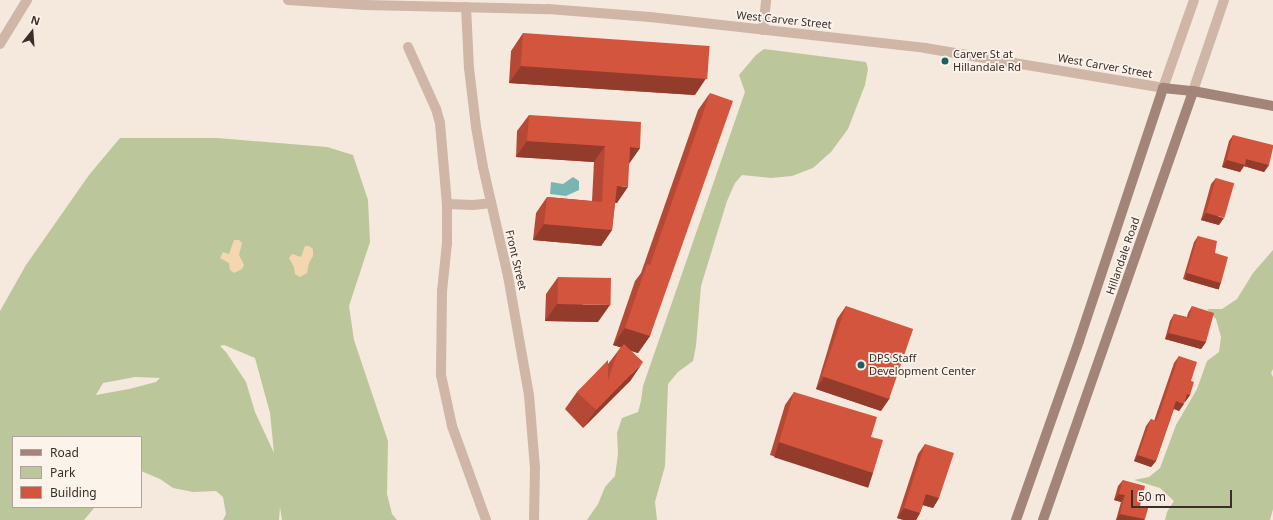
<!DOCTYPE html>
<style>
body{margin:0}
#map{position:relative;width:1273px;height:520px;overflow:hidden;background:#f5e8dd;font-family:"Noto Sans",sans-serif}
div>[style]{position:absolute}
.green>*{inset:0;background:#bcc69b}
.sand>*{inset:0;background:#f4d7b1}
.water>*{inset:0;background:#79b6b3}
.minor>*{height:10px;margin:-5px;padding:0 5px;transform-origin:5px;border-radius:5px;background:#cfb6a7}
.tertiary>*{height:10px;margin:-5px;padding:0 5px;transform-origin:5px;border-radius:5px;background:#cfb6a7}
.secondary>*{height:10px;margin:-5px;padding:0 5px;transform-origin:5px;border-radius:5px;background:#a38478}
.wall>*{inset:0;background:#b54935}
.shaded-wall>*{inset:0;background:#943c2b;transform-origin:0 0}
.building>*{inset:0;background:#d3553e;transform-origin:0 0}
.dots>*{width:11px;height:11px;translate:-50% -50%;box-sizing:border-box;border:2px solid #fcf3eb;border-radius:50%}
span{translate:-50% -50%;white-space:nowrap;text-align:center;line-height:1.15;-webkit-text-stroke:3.5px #fcf3eb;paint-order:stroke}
.street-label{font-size:11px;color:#3b2d29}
.poi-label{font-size:11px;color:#3b2d29}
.left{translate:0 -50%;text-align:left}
.legend{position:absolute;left:12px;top:436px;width:130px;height:72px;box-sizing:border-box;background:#fcf3eb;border:1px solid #afa49d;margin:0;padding:5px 7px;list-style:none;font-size:12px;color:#3b2d29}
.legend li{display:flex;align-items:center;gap:8px;height:20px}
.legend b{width:20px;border:1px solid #afa49d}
.north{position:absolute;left:12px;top:12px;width:40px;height:40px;-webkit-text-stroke:3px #fcf3eb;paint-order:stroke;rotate:17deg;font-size:11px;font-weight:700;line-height:16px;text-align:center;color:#3b2d29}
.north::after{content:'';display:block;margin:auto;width:14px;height:18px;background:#3b2d29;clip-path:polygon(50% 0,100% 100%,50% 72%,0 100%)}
.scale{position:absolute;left:1131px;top:490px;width:101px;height:18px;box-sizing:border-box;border:2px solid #3b2d29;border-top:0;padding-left:5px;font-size:12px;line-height:14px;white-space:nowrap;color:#3b2d29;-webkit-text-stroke:3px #fcf3eb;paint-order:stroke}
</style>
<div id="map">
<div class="green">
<div style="clip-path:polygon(764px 49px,866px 62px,868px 69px,865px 85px,848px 129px,831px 152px,813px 168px,792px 176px,771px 178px,742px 175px,735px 183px,727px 201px,701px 286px,696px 346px,693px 361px,678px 372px,668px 384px,665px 466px,655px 502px,657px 520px,587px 520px,598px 504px,605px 487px,615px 476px,618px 454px,617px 433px,622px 418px,638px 412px,641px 401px,643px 386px,745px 92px,739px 75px,756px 55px)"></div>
<div style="clip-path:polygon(evenodd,120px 138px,217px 138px,327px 147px,353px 155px,368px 200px,370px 242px,349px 306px,354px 340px,388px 441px,387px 494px,392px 514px,397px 520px,282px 520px,280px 507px,279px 520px,223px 520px,226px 514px,223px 497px,216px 491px,193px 492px,173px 488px,160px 479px,141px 471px,141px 437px,13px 437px,13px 507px,95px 507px,84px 520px,0 520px,0 311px,26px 265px,89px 175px,120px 138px,224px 345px,255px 358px,270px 413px,274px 453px,255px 412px,246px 382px,226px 352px,220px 346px,224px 345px,120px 138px,135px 377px,160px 378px,156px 382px,129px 389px,96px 395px,103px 383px,135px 377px)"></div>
<div style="clip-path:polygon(1273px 250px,1273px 369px,1271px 373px,1273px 377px,1273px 509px,1270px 520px,1165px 520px,1167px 512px,1174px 501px,1160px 488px,1134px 480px,1149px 477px,1160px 468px,1176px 425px,1197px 389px,1207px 361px,1219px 352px,1221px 337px,1216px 319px,1207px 309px,1222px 309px,1237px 299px,1253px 273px)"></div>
</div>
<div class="sand">
<div style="clip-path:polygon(234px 240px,239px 240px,242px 243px,239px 255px,244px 265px,242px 269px,234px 273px,230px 270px,229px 263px,220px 258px,223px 252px,229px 254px)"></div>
<div style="clip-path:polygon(305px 246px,309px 246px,313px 249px,313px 256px,309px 263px,307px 273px,300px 277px,295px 274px,294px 267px,289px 258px,292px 254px,301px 257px)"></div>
</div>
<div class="water">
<div style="clip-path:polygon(573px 177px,579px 181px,579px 190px,566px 196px,550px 194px,551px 182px,563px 184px)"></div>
</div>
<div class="minor">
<div style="left:466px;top:7px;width:61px;rotate:87.2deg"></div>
<div style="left:469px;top:68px;width:59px;rotate:83.2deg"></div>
<div style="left:476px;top:127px;width:41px;rotate:80.1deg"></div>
<div style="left:483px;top:167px;width:112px;rotate:77.1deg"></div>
<div style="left:508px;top:276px;width:121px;rotate:80deg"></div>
<div style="left:529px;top:395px;width:73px;rotate:85.3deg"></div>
<div style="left:535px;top:468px;width:52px;rotate:91.1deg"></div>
<div style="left:763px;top:30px;width:30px;rotate:-84deg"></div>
<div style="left:0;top:44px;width:52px;rotate:-58.5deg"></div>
<div style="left:408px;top:47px;width:68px;rotate:65.7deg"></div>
<div style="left:436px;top:109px;width:15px;rotate:74deg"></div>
<div style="left:440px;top:123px;width:81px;rotate:85.1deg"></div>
<div style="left:447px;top:204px;width:39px;rotate:90deg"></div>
<div style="left:447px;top:243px;width:48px;rotate:95.9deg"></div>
<div style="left:442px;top:291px;width:84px;rotate:90.7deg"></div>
<div style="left:441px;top:375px;width:52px;rotate:77.8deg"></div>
<div style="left:452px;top:426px;width:100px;rotate:70.1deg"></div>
<div style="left:447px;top:204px;width:26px;rotate:2deg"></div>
<div style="left:473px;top:205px;width:18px;rotate:-6deg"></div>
</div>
<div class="tertiary">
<div style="left:288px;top:0;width:77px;rotate:3.7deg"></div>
<div style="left:365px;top:5px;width:183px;rotate:1.3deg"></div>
<div style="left:548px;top:9px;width:102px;rotate:4.5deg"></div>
<div style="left:650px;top:17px;width:277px;rotate:6.4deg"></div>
<div style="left:925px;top:48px;width:241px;rotate:9.5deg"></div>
<div style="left:1163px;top:88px;width:93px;rotate:-70.6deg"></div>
<div style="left:1193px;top:91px;width:96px;rotate:-71.2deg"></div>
</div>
<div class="secondary">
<div style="left:1016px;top:520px;width:190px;rotate:-70.6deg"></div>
<div style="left:1079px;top:341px;width:267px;rotate:-71.6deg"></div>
<div style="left:1163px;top:88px;width:30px;rotate:6deg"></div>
<div style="left:1193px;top:91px;width:81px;rotate:10.6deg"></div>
<div style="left:1043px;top:520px;width:454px;rotate:-70.7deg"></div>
</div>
<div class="wall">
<div style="clip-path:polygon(523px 33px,695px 95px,509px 83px,511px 51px)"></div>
<div style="clip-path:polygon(710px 93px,650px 336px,638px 353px,631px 351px,631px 380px,583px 428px,565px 409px,577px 392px,608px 364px,618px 351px,621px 347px,613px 345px,635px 281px,641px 273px,698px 110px)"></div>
<div style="clip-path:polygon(529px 115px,640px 148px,629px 163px,617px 203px,615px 203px,612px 230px,601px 246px,533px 240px,536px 213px,547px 197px,592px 201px,594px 162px,516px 157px,517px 131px)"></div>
<div style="clip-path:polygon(1233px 135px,1269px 165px,1264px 172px,1244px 166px,1240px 172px,1222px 167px,1229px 141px)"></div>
<div style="clip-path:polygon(1216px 178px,1219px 225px,1201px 220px,1211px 184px)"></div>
<div style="clip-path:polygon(1198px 236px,1221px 283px,1217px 289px,1183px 279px,1194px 242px)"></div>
<div style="clip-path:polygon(558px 277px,598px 322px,545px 321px,546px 294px)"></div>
<div style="clip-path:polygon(846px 306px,881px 411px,816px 389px,837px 319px)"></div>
<div style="clip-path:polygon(1192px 306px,1206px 342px,1201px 349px,1165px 339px,1170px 321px,1174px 314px,1187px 317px,1188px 313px)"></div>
<div style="clip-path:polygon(1179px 356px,1191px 381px,1190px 395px,1185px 402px,1185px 401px,1179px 411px,1174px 409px,1156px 461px,1151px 467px,1134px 461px,1146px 426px,1151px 419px,1154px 421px,1174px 363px)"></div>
<div style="clip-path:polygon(794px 392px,871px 437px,864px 486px,770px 455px,785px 405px)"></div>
<div style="clip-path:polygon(925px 444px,939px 498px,933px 508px,923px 505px,920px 513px,916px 520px,904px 520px,897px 518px,918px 454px)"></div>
<div style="clip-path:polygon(1123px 480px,1140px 506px,1148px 508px,1144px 520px,1116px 520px,1121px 502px,1114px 500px,1118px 486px)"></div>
</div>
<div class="shaded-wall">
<div style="clip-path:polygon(521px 66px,707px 77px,695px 95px,509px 83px)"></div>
<div style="clip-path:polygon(527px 141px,605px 146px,594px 162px,516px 157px)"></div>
<div style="clip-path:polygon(630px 147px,640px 148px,629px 164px)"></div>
<div style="clip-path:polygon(1246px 159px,1269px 165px,1264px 172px,1244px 166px,1240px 172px,1222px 167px,1227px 160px)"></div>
<div style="clip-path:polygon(617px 186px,628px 187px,617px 203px,606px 202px)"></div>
<div style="clip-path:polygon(1206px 213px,1224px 218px,1219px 225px,1201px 220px)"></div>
<div style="clip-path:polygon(544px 224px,612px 230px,601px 246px,533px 240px)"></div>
<div style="left:1187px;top:273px;width:35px;height:7px;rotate:16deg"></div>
<div style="clip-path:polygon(557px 304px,610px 305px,598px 322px,545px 321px)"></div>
<div style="clip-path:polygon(625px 328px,650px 336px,638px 353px,613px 345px)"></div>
<div style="clip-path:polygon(1169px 333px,1206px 342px,1201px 349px,1165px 339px)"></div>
<div style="clip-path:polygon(643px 362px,631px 380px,583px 428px,596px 410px)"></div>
<div style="clip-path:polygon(824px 377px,890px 398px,881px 411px,816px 389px)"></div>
<div style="clip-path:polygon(1187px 394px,1190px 395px,1185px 402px,1183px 400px)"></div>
<div style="clip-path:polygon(1176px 401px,1184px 404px,1179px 411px,1172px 408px)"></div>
<div style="left:779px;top:442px;width:99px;height:16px;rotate:18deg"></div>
<div style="clip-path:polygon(1138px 455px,1156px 461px,1151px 467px,1134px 461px)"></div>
<div style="clip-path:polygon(926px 494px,939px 498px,933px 508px,919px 504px)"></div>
<div style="clip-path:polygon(1119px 494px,1125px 495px,1121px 502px,1114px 500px)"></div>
<div style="clip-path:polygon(904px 508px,920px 513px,916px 520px,904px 520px,897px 518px)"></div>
<div style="clip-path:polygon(1120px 514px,1145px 519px,1144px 520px,1116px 520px)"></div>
</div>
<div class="building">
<div style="left:523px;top:33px;width:187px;height:33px;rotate:4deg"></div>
<div style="clip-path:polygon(710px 93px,733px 101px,650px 336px,625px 328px,647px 264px,650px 265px)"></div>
<div style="clip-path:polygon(529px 115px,641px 122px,640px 148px,630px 147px,628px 187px,617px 186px,612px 230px,544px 224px,547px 197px,602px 202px,605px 146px,527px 141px)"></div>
<div style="clip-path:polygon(1233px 135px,1273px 145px,1273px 148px,1269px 165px,1246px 159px,1245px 165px,1227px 160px)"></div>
<div style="left:1216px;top:178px;width:19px;height:36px;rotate:16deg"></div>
<div style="clip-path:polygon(1198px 236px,1217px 241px,1215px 253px,1228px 257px,1221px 283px,1187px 273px)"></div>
<div style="left:558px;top:277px;width:53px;height:27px;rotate:1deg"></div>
<div style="left:846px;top:306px;width:71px;height:74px;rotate:19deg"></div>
<div style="clip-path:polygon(1192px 306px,1214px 313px,1206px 342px,1169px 333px,1174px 314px,1189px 318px)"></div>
<div style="clip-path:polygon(624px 344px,643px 362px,596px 410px,577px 392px,608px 360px,608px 380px,618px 351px)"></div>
<div style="clip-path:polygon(1179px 356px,1197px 362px,1191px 381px,1194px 382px,1190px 395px,1187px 394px,1184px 404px,1176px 401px,1156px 461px,1138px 455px,1151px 419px,1156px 421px,1159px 415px)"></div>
<div style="clip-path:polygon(794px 392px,877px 417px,871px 437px,883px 440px,873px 473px,779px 442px)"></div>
<div style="clip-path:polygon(925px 444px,954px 453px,939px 498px,926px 494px,920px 513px,904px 508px)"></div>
<div style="clip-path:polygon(1123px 480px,1145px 486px,1140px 506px,1148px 508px,1145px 519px,1120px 514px,1125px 495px,1119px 494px)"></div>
</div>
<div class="dots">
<div style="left:945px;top:61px;background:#196261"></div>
<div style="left:861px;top:365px;background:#196261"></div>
</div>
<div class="street-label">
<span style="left:784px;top:20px;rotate:6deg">West Carver Street</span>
<span style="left:1105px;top:66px;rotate:10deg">West Carver Street</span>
<span style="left:1123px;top:256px;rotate:-71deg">Hillandale Road</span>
<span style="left:516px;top:260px;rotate:77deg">Front Street</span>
</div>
<div class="poi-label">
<span class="left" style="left:953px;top:61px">Carver St at<br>Hillandale Rd</span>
<span class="left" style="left:869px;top:365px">DPS Staff<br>Development Center</span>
</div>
<ul class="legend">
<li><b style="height:5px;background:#a38478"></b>Road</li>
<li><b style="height:11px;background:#bcc69b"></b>Park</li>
<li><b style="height:11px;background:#d3553e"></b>Building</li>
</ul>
<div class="north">N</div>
<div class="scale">50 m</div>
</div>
